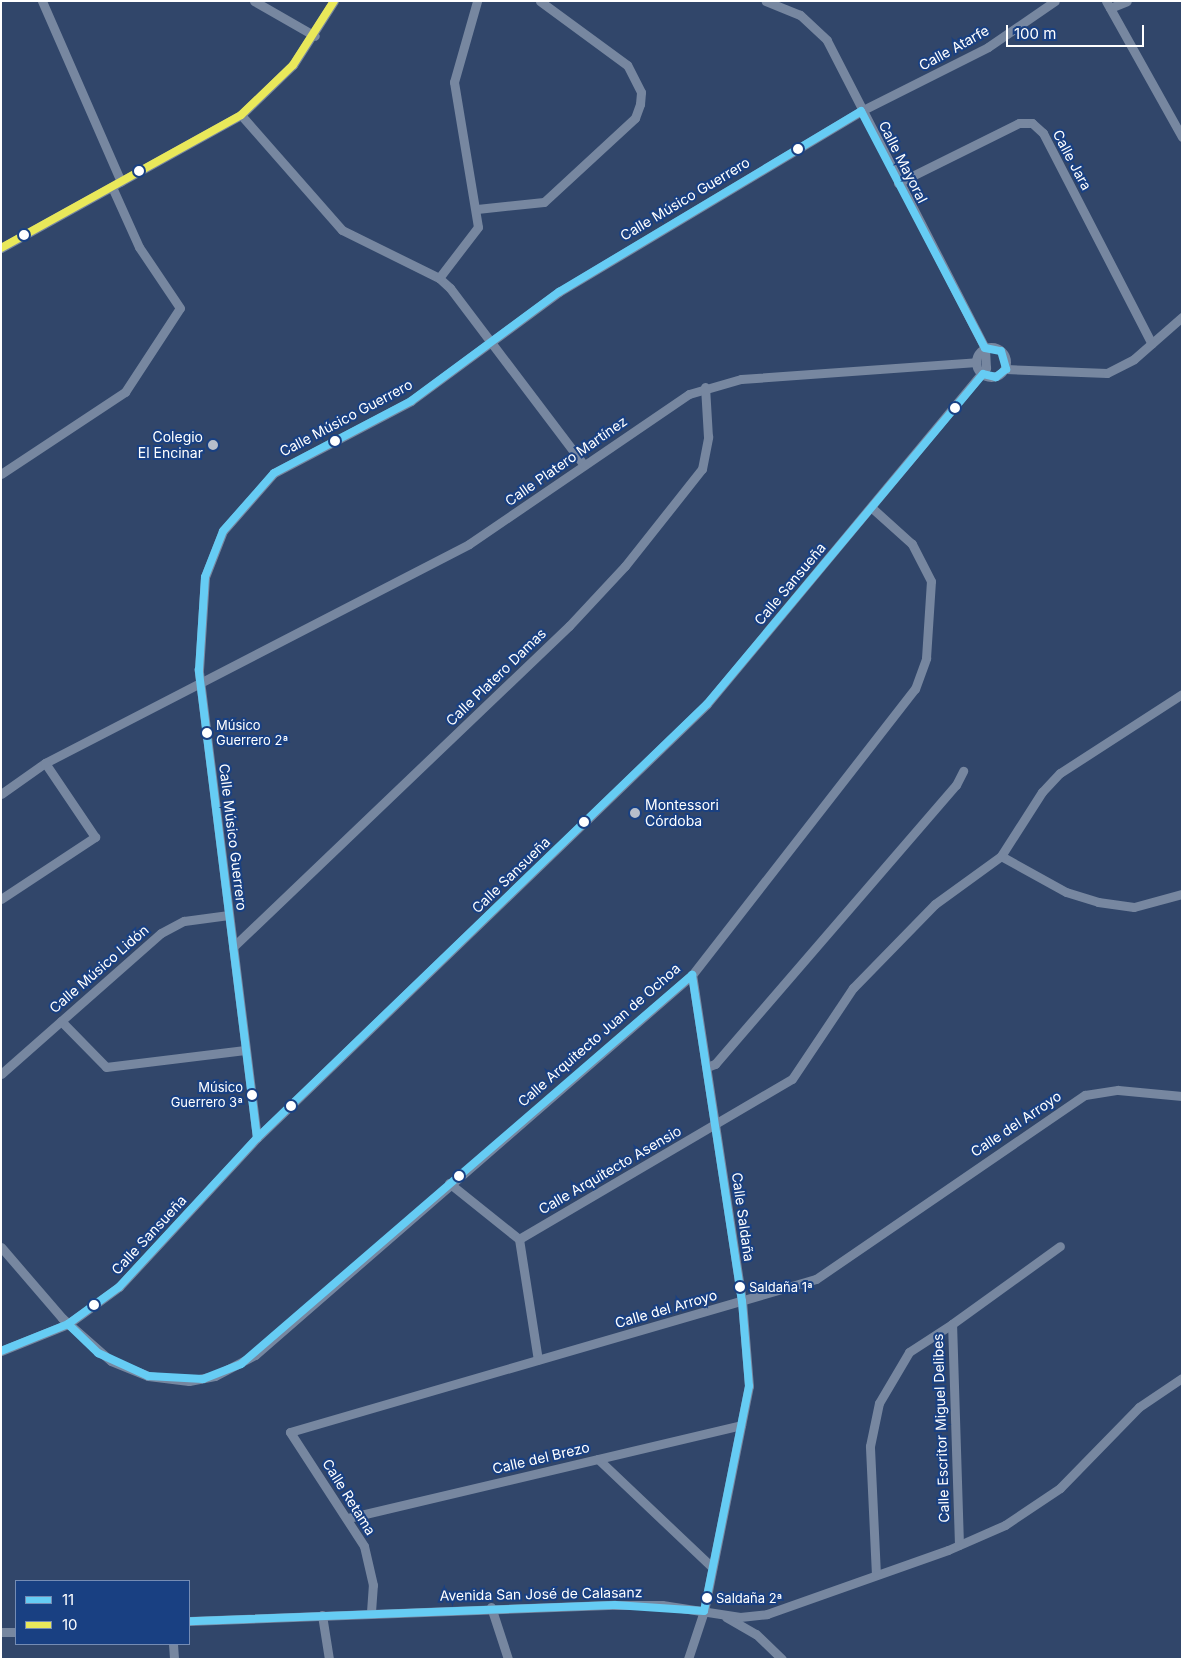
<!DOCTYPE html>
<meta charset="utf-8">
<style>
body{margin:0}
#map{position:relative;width:1183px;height:1660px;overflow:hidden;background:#31466a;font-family:Inter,sans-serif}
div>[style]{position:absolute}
.minor>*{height:9px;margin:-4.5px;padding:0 4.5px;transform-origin:4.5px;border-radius:4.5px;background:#7787a0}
.minor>.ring{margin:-4.5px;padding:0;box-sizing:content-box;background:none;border:9px solid #7787a0;border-radius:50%}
.bus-1>*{height:8px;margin:-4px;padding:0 4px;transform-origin:4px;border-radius:4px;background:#66ccf4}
.bus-2>*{height:8px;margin:-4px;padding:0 4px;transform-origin:4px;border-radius:4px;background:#e9e85a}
.dots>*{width:14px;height:14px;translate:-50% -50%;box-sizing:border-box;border:2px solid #194082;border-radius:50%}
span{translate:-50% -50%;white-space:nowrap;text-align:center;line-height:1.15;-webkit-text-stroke:4px #194082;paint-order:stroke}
.bus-label{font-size:13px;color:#fff}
.left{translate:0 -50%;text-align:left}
.right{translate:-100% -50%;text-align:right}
.street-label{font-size:14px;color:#fff}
.poi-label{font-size:14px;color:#fff}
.frame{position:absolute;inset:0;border:2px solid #fff;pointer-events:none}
.legend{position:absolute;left:15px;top:1580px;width:175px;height:65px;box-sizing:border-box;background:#194082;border:1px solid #758cb4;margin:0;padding:6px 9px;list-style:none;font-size:15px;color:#fff}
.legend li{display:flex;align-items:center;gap:10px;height:25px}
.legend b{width:25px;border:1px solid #758cb4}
.scale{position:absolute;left:1006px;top:25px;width:138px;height:22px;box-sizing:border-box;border:2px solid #fff;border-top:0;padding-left:6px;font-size:15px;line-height:18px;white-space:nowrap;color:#fff;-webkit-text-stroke:4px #194082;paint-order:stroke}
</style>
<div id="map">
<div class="minor">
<div style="left:42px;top:1px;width:197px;rotate:66.4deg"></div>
<div style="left:254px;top:1px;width:70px;rotate:29.8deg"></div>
<div style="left:1106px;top:1px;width:156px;rotate:60.8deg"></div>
<div style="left:1110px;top:8px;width:18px;rotate:-22deg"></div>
<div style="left:241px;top:115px;width:153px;rotate:48.7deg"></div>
<div style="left:342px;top:230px;width:108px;rotate:26.3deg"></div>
<div style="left:439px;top:278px;width:15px;rotate:42deg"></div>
<div style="left:450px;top:288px;width:222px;rotate:52.9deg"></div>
<div style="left:898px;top:183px;width:135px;rotate:-26.4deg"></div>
<div style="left:1019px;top:123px;width:13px"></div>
<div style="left:1032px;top:123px;width:15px;rotate:42deg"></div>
<div style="left:1043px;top:133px;width:237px;rotate:62.7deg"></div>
<div style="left:477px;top:209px;width:67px;rotate:-6deg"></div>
<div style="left:544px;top:202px;width:124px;rotate:-42.7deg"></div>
<div style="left:635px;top:118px;width:15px;rotate:-70deg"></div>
<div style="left:640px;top:104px;width:12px;rotate:-85deg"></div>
<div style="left:641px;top:92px;width:30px;rotate:-117deg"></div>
<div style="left:627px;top:65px;width:108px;rotate:-143.7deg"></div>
<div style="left:1px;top:248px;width:274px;rotate:-29deg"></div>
<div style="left:241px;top:115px;width:72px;rotate:-43.9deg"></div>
<div style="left:293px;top:65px;width:76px;rotate:-57.4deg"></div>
<div style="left:439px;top:278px;width:64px;rotate:-52.6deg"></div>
<div style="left:478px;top:227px;width:147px;rotate:-99.4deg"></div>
<div style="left:454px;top:82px;width:84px;rotate:-74.1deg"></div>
<div class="ring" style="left:976px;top:347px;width:21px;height:21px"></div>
<div style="left:1006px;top:369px;width:101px;rotate:2.3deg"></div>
<div style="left:1107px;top:373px;width:30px;rotate:-27deg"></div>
<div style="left:1134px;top:359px;width:64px;rotate:-41.2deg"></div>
<div style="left:1px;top:474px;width:149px;rotate:-33.5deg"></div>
<div style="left:125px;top:392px;width:100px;rotate:-56.8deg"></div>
<div style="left:180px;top:308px;width:73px;rotate:-123.9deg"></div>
<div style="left:139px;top:247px;width:66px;rotate:-114.2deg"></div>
<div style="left:1px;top:794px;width:54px;rotate:-35.2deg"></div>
<div style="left:45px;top:763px;width:477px;rotate:-27.3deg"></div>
<div style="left:469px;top:544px;width:266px;rotate:-34.3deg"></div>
<div style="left:689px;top:394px;width:54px;rotate:-16.1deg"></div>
<div style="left:741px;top:379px;width:236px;rotate:-4.1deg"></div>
<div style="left:1001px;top:856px;width:74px;rotate:29deg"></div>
<div style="left:1066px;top:892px;width:34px;rotate:17deg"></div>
<div style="left:1098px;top:902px;width:36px;rotate:8deg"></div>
<div style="left:1134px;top:907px;width:50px;rotate:-15.2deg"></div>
<div style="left:1px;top:899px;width:113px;rotate:-33.4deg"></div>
<div style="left:95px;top:837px;width:89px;rotate:-124deg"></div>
<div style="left:233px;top:947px;width:465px;rotate:-43.7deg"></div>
<div style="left:569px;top:626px;width:82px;rotate:-47deg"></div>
<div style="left:625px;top:566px;width:124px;rotate:-51.6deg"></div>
<div style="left:702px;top:469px;width:33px;rotate:-79deg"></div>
<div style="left:708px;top:437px;width:50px;rotate:-93.4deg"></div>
<div style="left:61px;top:1021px;width:64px;rotate:45.6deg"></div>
<div style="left:106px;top:1067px;width:140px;rotate:-7deg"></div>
<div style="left:707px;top:1067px;width:9px;rotate:-21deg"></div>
<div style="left:715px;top:1064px;width:369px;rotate:-49.2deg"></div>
<div style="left:956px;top:785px;width:16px;rotate:-63deg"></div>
<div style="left:1px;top:1074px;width:213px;rotate:-41.4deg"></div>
<div style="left:161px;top:933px;width:26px;rotate:-28deg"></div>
<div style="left:184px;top:921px;width:45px;rotate:-7.6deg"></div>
<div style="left:257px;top:1138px;width:472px;rotate:-97.1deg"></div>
<div style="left:199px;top:670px;width:93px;rotate:-86.3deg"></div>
<div style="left:205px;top:577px;width:49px;rotate:-68.6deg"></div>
<div style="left:223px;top:531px;width:77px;rotate:-48.7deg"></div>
<div style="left:274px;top:473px;width:155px;rotate:-27.7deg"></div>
<div style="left:411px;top:401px;width:184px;rotate:-36.4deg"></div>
<div style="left:559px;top:292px;width:352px;rotate:-30.9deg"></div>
<div style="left:861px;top:111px;width:142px;rotate:-26.7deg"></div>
<div style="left:988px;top:47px;width:81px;rotate:-34.5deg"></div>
<div style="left:449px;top:1183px;width:90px;rotate:38.7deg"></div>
<div style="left:519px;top:1239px;width:122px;rotate:81.1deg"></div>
<div style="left:519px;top:1239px;width:316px;rotate:-30.4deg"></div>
<div style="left:792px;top:1079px;width:110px;rotate:-56.2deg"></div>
<div style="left:853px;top:988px;width:117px;rotate:-45.7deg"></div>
<div style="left:935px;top:904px;width:82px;rotate:-36deg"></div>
<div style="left:1001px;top:856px;width:76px;rotate:-57.4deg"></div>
<div style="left:1042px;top:792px;width:26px;rotate:-47deg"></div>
<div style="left:1060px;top:773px;width:145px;rotate:-32.9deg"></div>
<div style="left:1px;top:1247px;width:94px;rotate:49.3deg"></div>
<div style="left:62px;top:1318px;width:65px;rotate:41.3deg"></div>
<div style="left:111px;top:1361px;width:40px;rotate:22deg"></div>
<div style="left:148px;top:1376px;width:41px;rotate:7deg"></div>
<div style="left:189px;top:1381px;width:26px;rotate:-11deg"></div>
<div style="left:215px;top:1376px;width:45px;rotate:-27.7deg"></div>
<div style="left:255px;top:1355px;width:579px;rotate:-41.01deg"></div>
<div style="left:692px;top:975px;width:363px;rotate:-52.1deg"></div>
<div style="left:915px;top:689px;width:33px;rotate:-70deg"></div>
<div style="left:926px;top:658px;width:77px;rotate:-86.3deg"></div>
<div style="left:931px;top:581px;width:42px;rotate:-117.2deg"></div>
<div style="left:912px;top:544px;width:54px;rotate:-138deg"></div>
<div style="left:1px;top:1351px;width:72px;rotate:-21.9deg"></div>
<div style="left:68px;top:1324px;width:63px;rotate:-36deg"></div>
<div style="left:119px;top:1287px;width:203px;rotate:-47.2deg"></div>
<div style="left:257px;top:1138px;width:625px;rotate:-43.96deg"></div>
<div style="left:707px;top:704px;width:437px;rotate:-50.3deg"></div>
<div style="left:986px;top:368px;width:20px;rotate:-93deg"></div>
<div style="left:985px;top:348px;width:346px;rotate:-117.2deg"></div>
<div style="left:827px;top:40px;width:37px;rotate:-137deg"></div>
<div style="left:800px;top:15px;width:37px;rotate:-158deg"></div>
<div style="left:598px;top:1459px;width:157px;rotate:43.5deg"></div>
<div style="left:348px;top:1518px;width:404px;rotate:-13.3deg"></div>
<div style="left:959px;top:1545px;width:221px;rotate:-91.8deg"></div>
<div style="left:952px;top:1324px;width:133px;rotate:-35.8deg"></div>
<div style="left:876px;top:1575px;width:129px;rotate:-92.7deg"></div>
<div style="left:870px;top:1446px;width:44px;rotate:-78.2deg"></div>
<div style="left:879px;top:1403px;width:59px;rotate:-59.5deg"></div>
<div style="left:909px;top:1352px;width:51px;rotate:-33.1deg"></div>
<div style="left:491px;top:1607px;width:55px;rotate:71.9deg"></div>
<div style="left:371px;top:1612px;width:27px;rotate:-86deg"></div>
<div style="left:373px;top:1585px;width:40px;rotate:-103deg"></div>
<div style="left:364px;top:1546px;width:136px;rotate:-123deg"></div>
<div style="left:290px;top:1432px;width:548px;rotate:-16.22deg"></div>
<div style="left:816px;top:1279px;width:326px;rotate:-34.4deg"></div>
<div style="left:1085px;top:1095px;width:33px;rotate:-9deg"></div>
<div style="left:1118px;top:1090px;width:64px;rotate:5.4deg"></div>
<div style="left:322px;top:1615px;width:45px;rotate:81deg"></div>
<div style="left:726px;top:1617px;width:34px;rotate:30deg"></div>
<div style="left:756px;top:1634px;width:36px;rotate:44deg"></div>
<div style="left:189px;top:1621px;width:426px;rotate:-2.2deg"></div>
<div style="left:615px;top:1605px;width:47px"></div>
<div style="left:662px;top:1605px;width:79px;rotate:8.7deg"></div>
<div style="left:740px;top:1617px;width:27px;rotate:-6deg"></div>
<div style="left:767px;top:1614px;width:192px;rotate:-19.5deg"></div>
<div style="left:948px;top:1550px;width:62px;rotate:-23.7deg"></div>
<div style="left:1005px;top:1525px;width:66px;rotate:-33.9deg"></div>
<div style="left:1060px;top:1488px;width:113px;rotate:-45.7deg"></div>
<div style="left:1139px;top:1407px;width:52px;rotate:-34deg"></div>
<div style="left:1px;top:1632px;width:15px"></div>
<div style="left:173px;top:1644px;width:15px;rotate:86deg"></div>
<div style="left:688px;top:1659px;width:51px;rotate:-71.6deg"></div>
<div style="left:704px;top:1611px;width:229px;rotate:-78.7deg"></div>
<div style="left:749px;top:1386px;width:85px;rotate:-94.7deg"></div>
<div style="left:742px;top:1301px;width:330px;rotate:-98.7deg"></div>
</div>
<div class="bus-1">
<div style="left:861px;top:111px;width:267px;rotate:62.4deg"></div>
<div style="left:985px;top:348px;width:16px;rotate:11deg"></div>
<div style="left:1001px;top:351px;width:19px;rotate:74deg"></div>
<div style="left:1006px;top:369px;width:13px;rotate:141deg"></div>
<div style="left:996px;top:377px;width:13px;rotate:-167deg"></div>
<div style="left:983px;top:374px;width:430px;rotate:129.9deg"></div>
<div style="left:707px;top:704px;width:625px;rotate:136.04deg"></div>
<div style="left:257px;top:1138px;width:472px;rotate:-97.1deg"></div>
<div style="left:199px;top:670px;width:93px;rotate:-86.3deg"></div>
<div style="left:205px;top:577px;width:49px;rotate:-68.6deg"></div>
<div style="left:223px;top:531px;width:77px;rotate:-48.7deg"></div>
<div style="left:274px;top:473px;width:155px;rotate:-27.7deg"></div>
<div style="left:411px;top:401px;width:184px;rotate:-36.4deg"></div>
<div style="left:559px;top:292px;width:352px;rotate:-30.9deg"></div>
<div style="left:68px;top:1324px;width:42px;rotate:44deg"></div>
<div style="left:98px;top:1353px;width:55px;rotate:24.7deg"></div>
<div style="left:148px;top:1376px;width:55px;rotate:3.1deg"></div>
<div style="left:203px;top:1379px;width:41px;rotate:-21.5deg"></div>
<div style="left:241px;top:1364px;width:596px;rotate:-40.78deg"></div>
<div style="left:692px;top:975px;width:330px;rotate:81.3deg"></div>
<div style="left:742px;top:1301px;width:85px;rotate:85.3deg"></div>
<div style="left:749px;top:1386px;width:229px;rotate:101.3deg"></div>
<div style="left:704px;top:1611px;width:89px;rotate:-176.1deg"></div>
<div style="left:615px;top:1605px;width:426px;rotate:177.8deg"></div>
<div style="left:1px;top:1351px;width:72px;rotate:-21.9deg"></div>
<div style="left:68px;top:1324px;width:63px;rotate:-36deg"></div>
<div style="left:119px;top:1287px;width:203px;rotate:-47.2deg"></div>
</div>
<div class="bus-2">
<div style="left:1px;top:248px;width:274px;rotate:-29deg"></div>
<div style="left:241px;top:115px;width:72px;rotate:-43.9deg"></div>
<div style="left:293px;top:65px;width:76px;rotate:-57.4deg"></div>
</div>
<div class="dots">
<div style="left:798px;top:149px;background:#fff"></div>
<div style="left:139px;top:171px;background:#fff"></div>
<div style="left:24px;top:235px;background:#fff"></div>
<div style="left:955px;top:408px;background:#fff"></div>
<div style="left:335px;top:441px;background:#fff"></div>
<div style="left:213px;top:445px;background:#b7becb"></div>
<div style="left:207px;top:733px;background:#fff"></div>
<div style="left:635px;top:813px;background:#b7becb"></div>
<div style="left:584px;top:822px;background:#fff"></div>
<div style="left:252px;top:1095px;background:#fff"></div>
<div style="left:291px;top:1106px;background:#fff"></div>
<div style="left:459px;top:1176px;background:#fff"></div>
<div style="left:740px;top:1287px;background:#fff"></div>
<div style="left:94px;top:1305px;background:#fff"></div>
<div style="left:707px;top:1598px;background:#fff"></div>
</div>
<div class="bus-label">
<span class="left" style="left:216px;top:733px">Músico<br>Guerrero 2ª</span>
<span class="right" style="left:243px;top:1095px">Músico<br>Guerrero 3ª</span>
<span class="left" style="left:749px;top:1287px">Saldaña 1ª</span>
<span class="left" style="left:716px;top:1598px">Saldaña 2ª</span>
</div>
<div class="street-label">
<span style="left:954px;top:48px;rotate:-29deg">Calle Atarfe</span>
<span style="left:1072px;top:160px;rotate:62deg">Calle Jara</span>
<span style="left:903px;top:162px;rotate:63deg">Calle Mayoral</span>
<span style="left:685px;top:199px;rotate:-31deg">Calle Músico Guerrero</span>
<span style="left:346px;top:418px;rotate:-28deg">Calle Músico Guerrero</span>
<span style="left:566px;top:461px;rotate:-35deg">Calle Platero Martínez</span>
<span style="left:790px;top:584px;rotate:-50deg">Calle Sansueña</span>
<span style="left:496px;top:677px;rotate:-44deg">Calle Platero Damas</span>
<span style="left:233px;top:837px;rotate:83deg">Calle Músico Guerrero</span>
<span style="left:511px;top:875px;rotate:-44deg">Calle Sansueña</span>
<span style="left:99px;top:969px;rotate:-41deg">Calle Músico Lidón</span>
<span style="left:599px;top:1035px;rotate:-41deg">Calle Arquitecto Juan de Ochoa</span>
<span style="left:1016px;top:1124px;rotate:-34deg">Calle del Arroyo</span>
<span style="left:610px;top:1170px;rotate:-30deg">Calle Arquitecto Asensio</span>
<span style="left:743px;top:1217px;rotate:82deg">Calle Saldaña</span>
<span style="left:149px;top:1235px;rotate:-47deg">Calle Sansueña</span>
<span style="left:666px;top:1309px;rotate:-16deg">Calle del Arroyo</span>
<span style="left:941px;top:1428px;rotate:-92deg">Calle Escritor Miguel Delibes</span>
<span style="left:541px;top:1458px;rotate:-13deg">Calle del Brezo</span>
<span style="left:349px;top:1497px;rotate:58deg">Calle Retama</span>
<span style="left:541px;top:1594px;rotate:-1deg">Avenida San José de Calasanz</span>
</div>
<div class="poi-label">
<span class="right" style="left:203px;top:445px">Colegio<br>El Encinar</span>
<span class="left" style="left:645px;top:813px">Montessori<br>Córdoba</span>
</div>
<div class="frame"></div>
<ul class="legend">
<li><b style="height:6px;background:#66ccf4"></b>11</li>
<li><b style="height:6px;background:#e9e85a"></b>10</li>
</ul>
<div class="scale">100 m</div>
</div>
